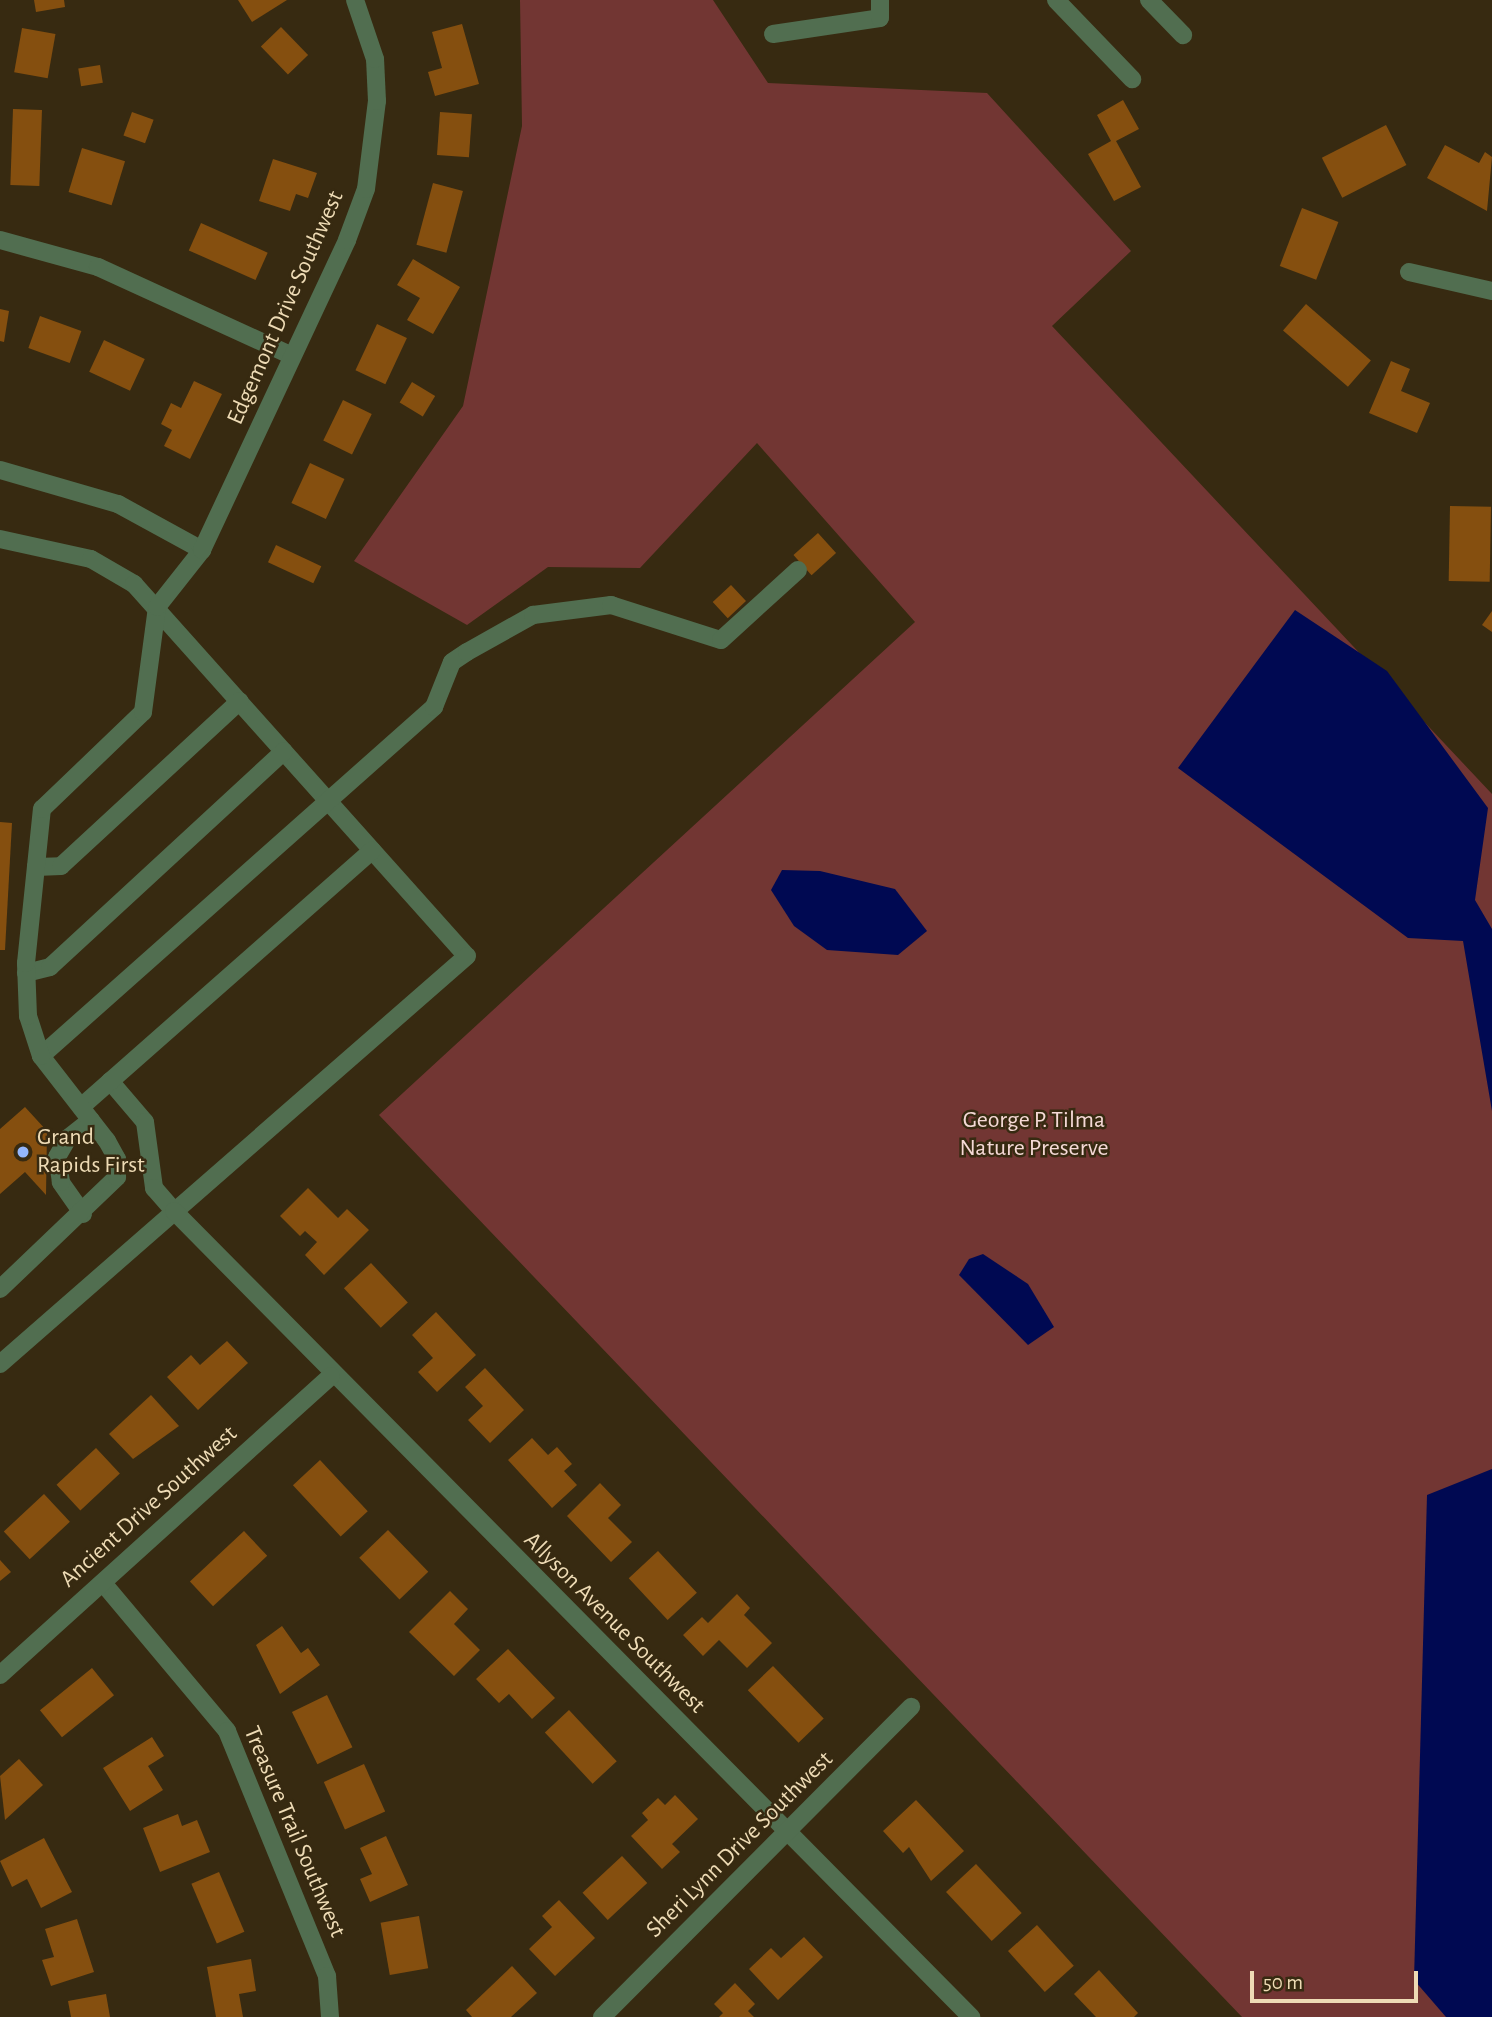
<!DOCTYPE html>
<style>
body{margin:0}
#map{position:relative;width:1492px;height:2017px;overflow:hidden;background:#372a11;font-family:"Alegreya Sans",sans-serif}
div>[style]{position:absolute}
.green>*{inset:0;background:#723633}
.water>*{inset:0;background:#000952}
.building>*{inset:0;background:#854f0f;transform-origin:0 0}
.minor>*{height:18px;margin:-9px;padding:0 9px;transform-origin:9px;border-radius:9px;background:#516e50}
.dots>*{width:19px;height:19px;translate:-50% -50%;box-sizing:border-box;border:4px solid #372a11;border-radius:50%}
span{translate:-50% -50%;white-space:nowrap;text-align:center;line-height:1.15;-webkit-text-stroke:5px #372a11;paint-order:stroke}
.street-label{font-size:24px;color:#eedbb5}
.park-label{font-size:24px;color:#f5d9d6}
.poi-label{font-size:24px;color:#eedbb5}
.left{translate:0 -50%;text-align:left}
.scale{position:absolute;left:1250px;top:1971px;width:168px;height:32px;box-sizing:border-box;border:4px solid #eedbb5;border-top:0;padding-left:9px;font-size:21px;line-height:24px;white-space:nowrap;color:#eedbb5;-webkit-text-stroke:5px #372a11;paint-order:stroke}
</style>
<div id="map">
<div class="green">
<div style="clip-path:polygon(520px 0,713px 0,768px 83px,987px 93px,1131px 251px,1052px 326px,1492px 794px,1492px 2017px,1242px 2017px,379px 1115px,915px 622px,757px 443px,640px 568px,548px 567px,467px 625px,354px 561px,463px 406px,522px 126px)"></div>
</div>
<div class="water">
<div style="clip-path:polygon(1295px 610px,1387px 671px,1488px 808px,1475px 900px,1492px 929px,1492px 1111px,1463px 941px,1408px 938px,1178px 768px)"></div>
<div style="clip-path:polygon(782px 870px,820px 871px,895px 889px,927px 931px,898px 955px,827px 950px,794px 926px,771px 890px)"></div>
<div style="clip-path:polygon(983px 1254px,1028px 1284px,1054px 1327px,1028px 1345px,959px 1275px,969px 1259px)"></div>
<div style="clip-path:polygon(1492px 1469px,1492px 2017px,1446px 2017px,1414px 1980px,1427px 1495px)"></div>
</div>
<div class="building">
<div style="clip-path:polygon(34px 0,64px 0,65px 7px,36px 12px)"></div>
<div style="clip-path:polygon(238px 0,287px 0,252px 22px)"></div>
<div style="clip-path:polygon(462px 24px,479px 84px,435px 96px,428px 72px,442px 68px,432px 32px)"></div>
<div style="left:281px;top:27px;width:39px;height:28px;rotate:46deg"></div>
<div style="left:22px;top:28px;width:34px;height:45px;rotate:10deg"></div>
<div style="left:100px;top:65px;width:18px;height:22px;rotate:81deg"></div>
<div style="clip-path:polygon(1123px 100px,1139px 129px,1116px 141px,1141px 187px,1114px 201px,1088px 154px,1111px 141px,1097px 115px)"></div>
<div style="left:13px;top:109px;width:29px;height:76px;rotate:2deg"></div>
<div style="left:132px;top:112px;width:23px;height:25px;rotate:20deg"></div>
<div style="left:440px;top:112px;width:32px;height:43px;rotate:4deg"></div>
<div style="left:1386px;top:125px;width:45px;height:72px;rotate:63deg"></div>
<div style="clip-path:polygon(1445px 145px,1479px 163px,1485px 152px,1492px 157px,1487px 211px,1427px 178px)"></div>
<div style="left:82px;top:148px;width:45px;height:46px;rotate:17deg"></div>
<div style="clip-path:polygon(273px 159px,317px 173px,308px 198px,296px 194px,290px 211px,259px 201px)"></div>
<div style="left:433px;top:183px;width:31px;height:64px;rotate:15deg"></div>
<div style="left:1302px;top:208px;width:39px;height:62px;rotate:21deg"></div>
<div style="left:201px;top:223px;width:73px;height:30px;rotate:24deg"></div>
<div style="clip-path:polygon(413px 259px,460px 287px,433px 334px,407px 320px,420px 298px,397px 285px)"></div>
<div style="left:1306px;top:304px;width:86px;height:35px;rotate:41deg"></div>
<div style="clip-path:polygon(0 309px,9px 311px,4px 342px,0 341px)"></div>
<div style="left:40px;top:316px;width:44px;height:34px;rotate:20deg"></div>
<div style="left:377px;top:324px;width:33px;height:51px;rotate:25deg"></div>
<div style="left:104px;top:340px;width:45px;height:35px;rotate:25deg"></div>
<div style="clip-path:polygon(1391px 361px,1410px 369px,1401px 391px,1430px 403px,1417px 433px,1369px 413px)"></div>
<div style="clip-path:polygon(194px 381px,222px 394px,190px 459px,164px 446px,172px 430px,161px 424px,171px 403px,181px 408px)"></div>
<div style="left:412px;top:382px;width:27px;height:24px;rotate:31deg"></div>
<div style="left:343px;top:400px;width:32px;height:45px;rotate:26deg"></div>
<div style="left:310px;top:463px;width:38px;height:44px;rotate:25deg"></div>
<div style="left:1450px;top:506px;width:41px;height:75px;rotate:1deg"></div>
<div style="left:818px;top:533px;width:27px;height:33px;rotate:48deg"></div>
<div style="left:276px;top:545px;width:50px;height:19px;rotate:25deg"></div>
<div style="left:731px;top:585px;width:22px;height:25px;rotate:47deg"></div>
<div style="clip-path:polygon(1492px 611px,1492px 632px,1482px 625px)"></div>
<div style="clip-path:polygon(0 822px,12px 823px,5px 950px,0 950px)"></div>
<div style="clip-path:polygon(25px 1107px,47px 1131px,46px 1195px,25px 1172px,0 1194px,0 1129px)"></div>
<div style="clip-path:polygon(308px 1188px,338px 1218px,347px 1209px,369px 1230px,324px 1275px,305px 1255px,317px 1242px,305px 1231px,300px 1236px,280px 1216px)"></div>
<div style="left:371px;top:1263px;width:54px;height:37px;rotate:47deg"></div>
<div style="clip-path:polygon(436px 1312px,476px 1355px,437px 1392px,418px 1372px,433px 1358px,412px 1335px)"></div>
<div style="clip-path:polygon(227px 1341px,248px 1363px,198px 1410px,167px 1377px,191px 1355px,200px 1365px)"></div>
<div style="clip-path:polygon(485px 1368px,524px 1410px,490px 1443px,468px 1420px,483px 1406px,465px 1387px)"></div>
<div style="clip-path:polygon(151px 1395px,179px 1426px,133px 1459px,109px 1434px)"></div>
<div style="clip-path:polygon(532px 1438px,548px 1455px,557px 1447px,572px 1464px,564px 1471px,577px 1485px,552px 1508px,508px 1460px)"></div>
<div style="left:96px;top:1448px;width:35px;height:54px;rotate:47deg"></div>
<div style="left:320px;top:1460px;width:70px;height:37px;rotate:47deg"></div>
<div style="clip-path:polygon(600px 1483px,621px 1505px,608px 1518px,632px 1542px,611px 1562px,567px 1516px)"></div>
<div style="left:44px;top:1494px;width:38px;height:55px;rotate:47deg"></div>
<div style="left:388px;top:1530px;width:58px;height:40px;rotate:46deg"></div>
<div style="left:244px;top:1531px;width:34px;height:74px;rotate:47deg"></div>
<div style="left:658px;top:1551px;width:57px;height:40px;rotate:47deg"></div>
<div style="clip-path:polygon(0 1560px,11px 1572px,0 1581px)"></div>
<div style="clip-path:polygon(450px 1591px,468px 1609px,454px 1624px,480px 1650px,454px 1676px,409px 1632px)"></div>
<div style="clip-path:polygon(737px 1594px,750px 1608px,744px 1615px,772px 1643px,747px 1668px,719px 1640px,703px 1656px,683px 1635px,702px 1617px,708px 1623px)"></div>
<div style="clip-path:polygon(282px 1626px,301px 1653px,308px 1648px,320px 1665px,280px 1694px,256px 1645px)"></div>
<div style="clip-path:polygon(508px 1649px,555px 1698px,532px 1719px,509px 1694px,499px 1703px,476px 1679px)"></div>
<div style="left:773px;top:1666px;width:73px;height:35px;rotate:46deg"></div>
<div style="left:92px;top:1668px;width:35px;height:67px;rotate:51deg"></div>
<div style="left:327px;top:1695px;width:58px;height:39px;rotate:64deg"></div>
<div style="left:569px;top:1710px;width:70px;height:33px;rotate:47deg"></div>
<div style="clip-path:polygon(152px 1737px,164px 1756px,148px 1766px,163px 1790px,130px 1811px,103px 1768px)"></div>
<div style="clip-path:polygon(19px 1759px,43px 1785px,5px 1820px,0 1776px)"></div>
<div style="left:364px;top:1764px;width:52px;height:44px;rotate:66deg"></div>
<div style="clip-path:polygon(675px 1795px,698px 1819px,672px 1844px,680px 1852px,662px 1869px,631px 1836px,648px 1820px,642px 1813px,658px 1798px,665px 1805px)"></div>
<div style="clip-path:polygon(916px 1800px,964px 1851px,931px 1881px,909px 1847px,903px 1853px,883px 1831px)"></div>
<div style="clip-path:polygon(178px 1814px,182px 1826px,197px 1820px,210px 1852px,160px 1872px,143px 1828px)"></div>
<div style="clip-path:polygon(386px 1836px,408px 1885px,370px 1902px,360px 1879px,372px 1874px,360px 1848px)"></div>
<div style="clip-path:polygon(44px 1838px,72px 1892px,41px 1908px,27px 1879px,12px 1887px,0 1861px)"></div>
<div style="left:622px;top:1856px;width:37px;height:54px;rotate:47deg"></div>
<div style="left:976px;top:1864px;width:67px;height:41px;rotate:47deg"></div>
<div style="left:219px;top:1872px;width:65px;height:30px;rotate:67deg"></div>
<div style="clip-path:polygon(559px 1900px,595px 1938px,555px 1976px,529px 1949px,552px 1927px,542px 1916px)"></div>
<div style="left:419px;top:1916px;width:53px;height:39px;rotate:80deg"></div>
<div style="clip-path:polygon(77px 1919px,94px 1972px,51px 1986px,42px 1960px,54px 1957px,45px 1929px)"></div>
<div style="left:1037px;top:1925px;width:55px;height:39px;rotate:48deg"></div>
<div style="clip-path:polygon(804px 1937px,823px 1957px,778px 2000px,749px 1969px,771px 1948px,781px 1958px)"></div>
<div style="clip-path:polygon(251px 1959px,256px 1991px,239px 1994px,243px 2017px,216px 2017px,207px 1967px)"></div>
<div style="clip-path:polygon(512px 1966px,537px 1993px,511px 2017px,472px 2017px,466px 2010px)"></div>
<div style="clip-path:polygon(1099px 1970px,1138px 2013px,1134px 2017px,1096px 2017px,1074px 1994px)"></div>
<div style="clip-path:polygon(735px 1983px,755px 2004px,748px 2011px,754px 2017px,719px 2017px,723px 2013px,714px 2004px)"></div>
<div style="clip-path:polygon(106px 1994px,110px 2017px,71px 2017px,68px 2001px)"></div>
</div>
<div class="minor">
<div style="left:1056px;top:0;width:110px;rotate:46.1deg"></div>
<div style="left:1149px;top:0;width:49px;rotate:45.8deg"></div>
<div style="left:773px;top:34px;width:108px;rotate:-8.5deg"></div>
<div style="left:880px;top:18px;width:18px;rotate:-90deg"></div>
<div style="left:0;top:240px;width:102px;rotate:15.4deg"></div>
<div style="left:98px;top:267px;width:213px;rotate:24.6deg"></div>
<div style="left:1409px;top:272px;width:85px;rotate:12.9deg"></div>
<div style="left:0;top:470px;width:123px;rotate:16.1deg"></div>
<div style="left:118px;top:504px;width:96px;rotate:28.7deg"></div>
<div style="left:0;top:539px;width:93px;rotate:12.4deg"></div>
<div style="left:91px;top:559px;width:50px;rotate:30.2deg"></div>
<div style="left:134px;top:584px;width:499px;rotate:48.2deg"></div>
<div style="left:467px;top:956px;width:620px;rotate:138.86deg"></div>
<div style="left:36px;top:867px;width:25px;rotate:-2deg"></div>
<div style="left:61px;top:866px;width:243px;rotate:-42.7deg"></div>
<div style="left:26px;top:973px;width:25px;rotate:-14deg"></div>
<div style="left:50px;top:967px;width:318px;rotate:-42.7deg"></div>
<div style="left:41px;top:1056px;width:526px;rotate:-41.61deg"></div>
<div style="left:434px;top:707px;width:48px;rotate:-68.2deg"></div>
<div style="left:452px;top:662px;width:18px;rotate:-34deg"></div>
<div style="left:467px;top:652px;width:76px;rotate:-29.3deg"></div>
<div style="left:533px;top:615px;width:79px;rotate:-7.3deg"></div>
<div style="left:611px;top:605px;width:115px;rotate:17.7deg"></div>
<div style="left:721px;top:640px;width:104px;rotate:-42.3deg"></div>
<div style="left:110px;top:1081px;width:54px;rotate:49.5deg"></div>
<div style="left:145px;top:1122px;width:67px;rotate:82.2deg"></div>
<div style="left:154px;top:1188px;width:30px;rotate:49deg"></div>
<div style="left:174px;top:1211px;width:1134px;rotate:45.32deg"></div>
<div style="left:81px;top:1107px;width:388px;rotate:-41.4deg"></div>
<div style="left:83px;top:1214px;width:39px;rotate:-125deg"></div>
<div style="left:61px;top:1182px;width:25px;rotate:-99deg"></div>
<div style="left:57px;top:1157px;width:22px;rotate:-60deg"></div>
<div style="left:68px;top:1138px;width:29px;rotate:-38deg"></div>
<div style="left:0;top:1289px;width:162px;rotate:-43.7deg"></div>
<div style="left:117px;top:1177px;width:18px;rotate:-90deg"></div>
<div style="left:117px;top:1159px;width:21px;rotate:-119deg"></div>
<div style="left:107px;top:1141px;width:108px;rotate:-127.8deg"></div>
<div style="left:41px;top:1056px;width:42px;rotate:-108deg"></div>
<div style="left:28px;top:1016px;width:53px;rotate:-92.2deg"></div>
<div style="left:26px;top:963px;width:155px;rotate:-84.1deg"></div>
<div style="left:42px;top:809px;width:140px;rotate:-43.8deg"></div>
<div style="left:143px;top:712px;width:106px;rotate:-82.4deg"></div>
<div style="left:157px;top:607px;width:73px;rotate:-51.7deg"></div>
<div style="left:202px;top:550px;width:342px;rotate:-64.9deg"></div>
<div style="left:347px;top:240px;width:54px;rotate:-69.6deg"></div>
<div style="left:366px;top:189px;width:89px;rotate:-82.9deg"></div>
<div style="left:377px;top:101px;width:42px;rotate:-92.7deg"></div>
<div style="left:375px;top:59px;width:62px;rotate:-108.7deg"></div>
<div style="left:103px;top:1583px;width:193px;rotate:50deg"></div>
<div style="left:227px;top:1731px;width:265px;rotate:67.8deg"></div>
<div style="left:327px;top:1976px;width:41px;rotate:85.8deg"></div>
<div style="left:0;top:1675px;width:446px;rotate:-42.1deg"></div>
<div style="left:602px;top:2017px;width:438px;rotate:-45.1deg"></div>
</div>
<div class="dots">
<div style="left:23px;top:1152px;background:#94b7fd"></div>
</div>
<div class="street-label">
<span style="left:286px;top:308px;rotate:-66deg">Edgemont Drive Southwest</span>
<span style="left:149px;top:1507px;rotate:-42deg">Ancient Drive Southwest</span>
<span style="left:614px;top:1623px;rotate:45deg">Allyson Avenue Southwest</span>
<span style="left:294px;top:1832px;rotate:67deg">Treasure Trail Southwest</span>
<span style="left:740px;top:1845px;rotate:-45deg">Sheri Lynn Drive Southwest</span>
</div>
<div class="park-label">
<span style="left:1034px;top:1135px">George P. Tilma<br>Nature Preserve</span>
</div>
<div class="poi-label">
<span class="left" style="left:37px;top:1152px">Grand<br>Rapids First</span>
</div>
<div class="scale">50 m</div>
</div>
